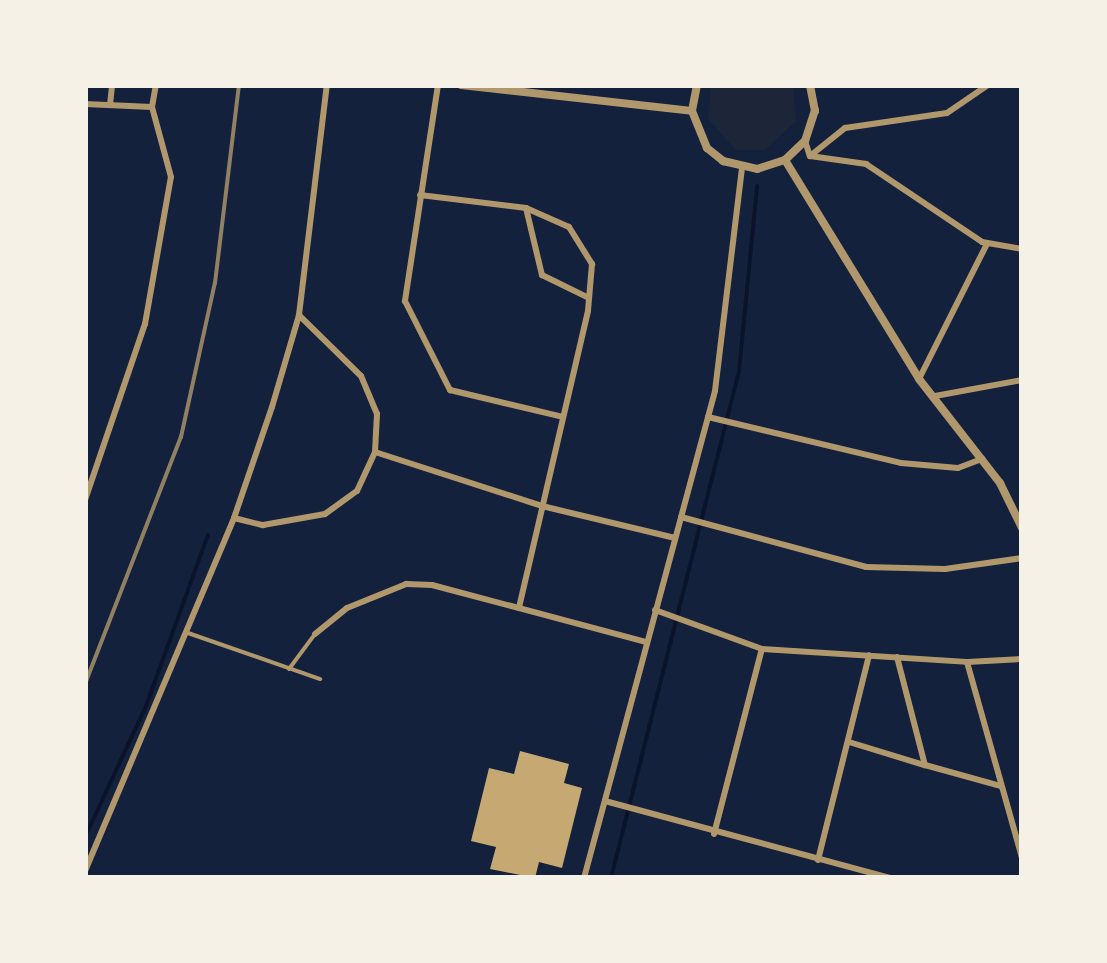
<!DOCTYPE html>
<style>
body{margin:0}
#map{position:relative;width:1107px;height:963px;overflow:hidden;background:#14213d;font-family:"Fira Sans Condensed",sans-serif}
div>[style]{position:absolute}
.green>*{inset:0;background:#1d2539}
.stream>*{height:4px;margin:-2px;padding:0 2px;transform-origin:2px;border-radius:2px;background:#0b132b}
.building>*{inset:0;background:#c6a872}
.service>*{height:4px;margin:-2px;padding:0 2px;transform-origin:2px;border-radius:2px;background:#b1986c}
.minor>*{height:6px;margin:-3px;padding:0 3px;transform-origin:3px;border-radius:3px;background:#b1986c}
.tertiary>*{height:8px;margin:-4px;padding:0 4px;transform-origin:4px;border-radius:4px;background:#b1986c}
.rail>*{height:4px;margin:-2px;padding:0 2px;transform-origin:2px;border-radius:2px;background:#918062}
span{translate:-50% -50%;white-space:nowrap;text-align:center;line-height:1.15;-webkit-text-stroke:9px #f6f1e7;paint-order:stroke}
.frame{position:absolute;inset:0;border:88px solid #f6f1e7;pointer-events:none}
</style>
<div id="map">
<div class="green">
<div style="clip-path:polygon(711px 85px,793px 85px,796px 121px,765px 150px,736px 150px,708px 119px)"></div>
</div>
<div class="stream">
<div style="left:85px;top:837px;width:145px;rotate:-65deg"></div>
<div style="left:146px;top:706px;width:182px;rotate:-70.1deg"></div>
<div style="left:611px;top:878px;width:523px;rotate:-75.83deg"></div>
<div style="left:739px;top:371px;width:186px;rotate:-84.4deg"></div>
</div>
<div class="building">
<div style="clip-path:polygon(520px 751px,569px 764px,564px 783px,582px 788px,562px 868px,539px 862px,535px 878px,490px 869px,496px 847px,471px 841px,489px 768px,514px 774px)"></div>
</div>
<div class="service">
<div style="left:188px;top:633px;width:140px;rotate:19.2deg"></div>
<div style="left:289px;top:669px;width:44px;rotate:-53.4deg"></div>
</div>
<div class="minor">
<div style="left:438px;top:85px;width:219px;rotate:98.7deg"></div>
<div style="left:405px;top:301px;width:100px;rotate:63.2deg"></div>
<div style="left:450px;top:390px;width:116px;rotate:13.4deg"></div>
<div style="left:85px;top:104px;width:67px;rotate:2.6deg"></div>
<div style="left:110px;top:105px;width:20px;rotate:-84deg"></div>
<div style="left:805px;top:141px;width:16px;rotate:72deg"></div>
<div style="left:810px;top:156px;width:45px;rotate:-38.7deg"></div>
<div style="left:845px;top:128px;width:103px;rotate:-8.4deg"></div>
<div style="left:947px;top:113px;width:50px;rotate:-34.3deg"></div>
<div style="left:810px;top:156px;width:57px;rotate:8.1deg"></div>
<div style="left:866px;top:164px;width:140px;rotate:33.9deg"></div>
<div style="left:982px;top:242px;width:41px;rotate:9.9deg"></div>
<div style="left:420px;top:195px;width:107px;rotate:7deg"></div>
<div style="left:526px;top:208px;width:47px;rotate:23.8deg"></div>
<div style="left:569px;top:227px;width:44px;rotate:58.1deg"></div>
<div style="left:592px;top:264px;width:47px;rotate:94.9deg"></div>
<div style="left:588px;top:311px;width:305px;rotate:103.1deg"></div>
<div style="left:526px;top:208px;width:69px;rotate:76.6deg"></div>
<div style="left:542px;top:275px;width:52px;rotate:26.1deg"></div>
<div style="left:919px;top:379px;width:151px;rotate:-63.3deg"></div>
<div style="left:935px;top:396px;width:88px;rotate:-10.4deg"></div>
<div style="left:708px;top:417px;width:198px;rotate:13.4deg"></div>
<div style="left:901px;top:463px;width:57px;rotate:5deg"></div>
<div style="left:958px;top:468px;width:26px;rotate:-21deg"></div>
<div style="left:375px;top:452px;width:176px;rotate:17.9deg"></div>
<div style="left:542px;top:506px;width:137px;rotate:13.5deg"></div>
<div style="left:85px;top:500px;width:186px;rotate:-71.2deg"></div>
<div style="left:145px;top:324px;width:149px;rotate:-80deg"></div>
<div style="left:171px;top:177px;width:73px;rotate:-105.2deg"></div>
<div style="left:152px;top:107px;width:22px;rotate:-80deg"></div>
<div style="left:681px;top:517px;width:192px;rotate:15.1deg"></div>
<div style="left:866px;top:567px;width:79px;rotate:1.5deg"></div>
<div style="left:945px;top:569px;width:78px;rotate:-8.1deg"></div>
<div style="left:234px;top:518px;width:30px;rotate:14deg"></div>
<div style="left:263px;top:525px;width:63px;rotate:-10.1deg"></div>
<div style="left:325px;top:514px;width:39px;rotate:-36deg"></div>
<div style="left:357px;top:491px;width:43px;rotate:-65.2deg"></div>
<div style="left:375px;top:452px;width:38px;rotate:-87deg"></div>
<div style="left:377px;top:414px;width:41px;rotate:-112.8deg"></div>
<div style="left:361px;top:376px;width:87px;rotate:-135.5deg"></div>
<div style="left:655px;top:610px;width:114px;rotate:20deg"></div>
<div style="left:762px;top:649px;width:205px;rotate:3.6deg"></div>
<div style="left:967px;top:662px;width:55px;rotate:-3.1deg"></div>
<div style="left:315px;top:634px;width:41px;rotate:-39.1deg"></div>
<div style="left:347px;top:608px;width:64px;rotate:-22.1deg"></div>
<div style="left:406px;top:584px;width:26px;rotate:2deg"></div>
<div style="left:432px;top:585px;width:221px;rotate:14.9deg"></div>
<div style="left:897px;top:657px;width:112px;rotate:75.5deg"></div>
<div style="left:925px;top:765px;width:78px;rotate:15.6deg"></div>
<div style="left:967px;top:662px;width:204px;rotate:74.3deg"></div>
<div style="left:849px;top:742px;width:78px;rotate:17deg"></div>
<div style="left:605px;top:801px;width:295px;rotate:15.1deg"></div>
<div style="left:714px;top:834px;width:191px;rotate:-75.5deg"></div>
<div style="left:818px;top:860px;width:211px;rotate:-76deg"></div>
<div style="left:85px;top:871px;width:383px;rotate:-67.1deg"></div>
<div style="left:234px;top:518px;width:117px;rotate:-71.1deg"></div>
<div style="left:272px;top:407px;width:96px;rotate:-73.6deg"></div>
<div style="left:299px;top:315px;width:232px;rotate:-83.1deg"></div>
<div style="left:584px;top:878px;width:504px;rotate:-74.94deg"></div>
<div style="left:715px;top:391px;width:225px;rotate:-83.1deg"></div>
</div>
<div class="tertiary">
<div style="left:461px;top:85px;width:232px;rotate:6.4deg"></div>
<div style="left:697px;top:85px;width:26px;rotate:101deg"></div>
<div style="left:692px;top:111px;width:40px;rotate:68deg"></div>
<div style="left:707px;top:148px;width:21px;rotate:39deg"></div>
<div style="left:723px;top:161px;width:35px;rotate:13deg"></div>
<div style="left:757px;top:169px;width:29px;rotate:-18deg"></div>
<div style="left:785px;top:160px;width:28px;rotate:-44deg"></div>
<div style="left:805px;top:141px;width:32px;rotate:-72deg"></div>
<div style="left:815px;top:111px;width:26px;rotate:-101deg"></div>
<div style="left:785px;top:160px;width:257px;rotate:58.5deg"></div>
<div style="left:919px;top:379px;width:132px;rotate:52.1deg"></div>
<div style="left:1000px;top:483px;width:50px;rotate:63.9deg"></div>
</div>
<div class="rail">
<div style="left:85px;top:684px;width:265px;rotate:-68.8deg"></div>
<div style="left:181px;top:437px;width:158px;rotate:-77.6deg"></div>
<div style="left:215px;top:283px;width:199px;rotate:-83.1deg"></div>
</div>
<div class="frame"></div>
</div>
